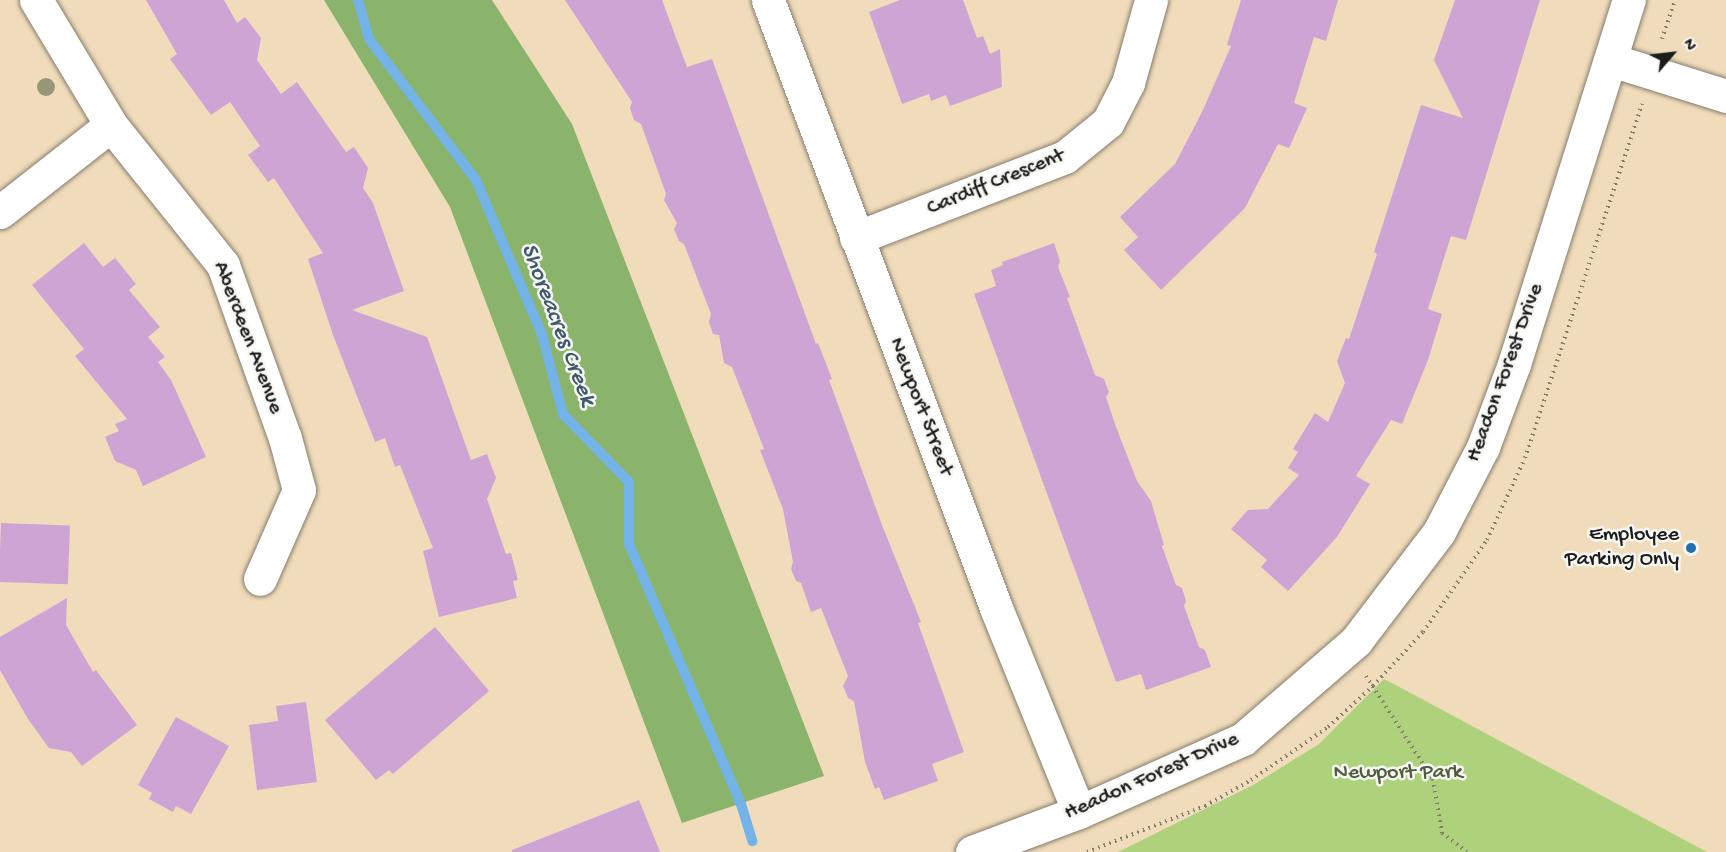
<!DOCTYPE html>
<style>
body{margin:0}
#map{position:relative;width:1726px;height:852px;overflow:hidden;background:#f0dcbb;font-family:"Gochi Hand",sans-serif}
div>[style]{position:absolute}
.green>*{inset:0;background:#aed27b}
.forest>*{inset:0;background:#8ab46b}
.stream>*{height:10px;margin:-5px;padding:0 5px;transform-origin:5px;border-radius:5px;background:#74b3e7}
.building>*{inset:0;background:#cea4d5;transform-origin:0 0}
.path>*{height:4px;margin-top:-2px;transform-origin:0;background:repeating-linear-gradient(90deg,#867c6c 0 1.5px,transparent 0 6px)}
.roads{filter:drop-shadow(0 0 2px #867c6c) drop-shadow(0 0 2px #867c6c)}
.minor>*{height:33px;margin:-16.5px;padding:0 16.5px;transform-origin:16.5px;border-radius:16.5px;background:#fff}
.trees>*{width:18px;height:18px;margin:-9px;border-radius:50%;background:#979676}
.dots>*{width:16px;height:16px;translate:-50% -50%;box-sizing:border-box;border:3px solid #f6f6f2;border-radius:50%}
span{translate:-50% -50%;white-space:nowrap;text-align:center;line-height:1.15;-webkit-text-stroke:5px #f6f6f2;paint-order:stroke}
.street-label{font-size:22px;color:#1c1c1c}
.poi-label{font-size:22px;color:#1c1c1c}
.right{translate:-100% -50%;text-align:right}
.park-label{font-size:22px;color:#4f5c3d}
.water-label{font-size:24px;color:#3f586d;font-style:italic}
.north{position:absolute;left:1642px;top:24px;width:60px;height:60px;-webkit-text-stroke:4px #f6f6f2;paint-order:stroke;rotate:62deg;font-size:16px;font-weight:700;line-height:24px;text-align:center;color:#1c1c1c}
.north::after{content:'';display:block;margin:auto;width:21px;height:27px;background:#1c1c1c;clip-path:polygon(50% 0,100% 100%,50% 72%,0 100%)}
</style>
<div id="map">
<div class="green">
<div style="clip-path:polygon(1384px 679px,1392px 683px,1707px 852px,1118px 852px,1253px 785px,1319px 744px)"></div>
</div>
<div class="forest">
<div style="clip-path:polygon(324px 0,492px 0,572px 124px,824px 776px,682px 823px,450px 207px)"></div>
</div>
<div class="stream">
<div style="left:358px;top:0;width:41px;rotate:74.2deg"></div>
<div style="left:369px;top:39px;width:177px;rotate:52.8deg"></div>
<div style="left:476px;top:180px;width:168px;rotate:66.9deg"></div>
<div style="left:542px;top:335px;width:82px;rotate:75.1deg"></div>
<div style="left:563px;top:414px;width:95px;rotate:45.9deg"></div>
<div style="left:629px;top:482px;width:62px;rotate:90deg"></div>
<div style="left:629px;top:544px;width:283px;rotate:66.7deg"></div>
<div style="left:741px;top:804px;width:39px;rotate:73deg"></div>
</div>
<div class="building">
<div style="clip-path:polygon(146px 0,224px 0,237px 23px,245px 17px,261px 38px,257px 60px,281px 94px,297px 82px,346px 152px,354px 147px,368px 168px,363px 188px,373px 203px,404px 291px,352px 310px,427px 337px,471px 460px,487px 454px,496px 478px,487px 499px,506px 554px,511px 553px,518px 580px,513px 581px,517px 598px,439px 617px,423px 551px,433px 548px,400px 465px,395px 467px,385px 438px,375px 442px,333px 335px,308px 259px,323px 253px,274px 178px,268px 182px,248px 155px,260px 146px,230px 102px,211px 115px,170px 59px,177px 54px)"></div>
<div style="clip-path:polygon(565px 0,662px 0,687px 67px,712px 59px,816px 344px,818px 343px,832px 379px,829px 380px,882px 525px,921px 622px,918px 623px,964px 752px,932px 764px,938px 781px,884px 800px,879px 787px,875px 789px,865px 762px,854px 701px,848px 698px,843px 686px,848px 676px,821px 608px,811px 612px,801px 583px,796px 581px,791px 569px,793px 562px,783px 509px,760px 450px,764px 449px,732px 367px,724px 363px,719px 335px,713px 334px,709px 322px,711px 314px,684px 244px,679px 241px,674px 229px,677px 223px,664px 200px,666px 194px,641px 124px,634px 120px,630px 108px,632px 102px)"></div>
<div style="clip-path:polygon(900px 0,963px 0,977px 38px,983px 36px,990px 54px,1000px 49px,1002px 87px,950px 106px,946px 95px,931px 101px,929px 94px,902px 104px,869px 12px)"></div>
<div style="clip-path:polygon(1241px 0,1338px 0,1326px 41px,1314px 37px,1294px 103px,1307px 108px,1289px 148px,1278px 144px,1245px 208px,1161px 290px,1124px 250px,1138px 237px,1120px 217px,1175px 164px,1203px 110px,1231px 46px,1227px 45px)"></div>
<div style="clip-path:polygon(1455px 0,1540px 0,1466px 240px,1451px 236px,1428px 309px,1442px 314px,1428px 360px,1402px 424px,1391px 420px,1356px 476px,1370px 484px,1337px 537px,1288px 591px,1261px 567px,1267px 560px,1231px 529px,1248px 510px,1268px 509px,1299px 475px,1288px 468px,1298px 452px,1293px 449px,1315px 413px,1328px 422px,1345px 383px,1337px 361px,1346px 338px,1349px 339px,1377px 254px,1374px 252px,1421px 105px,1463px 118px,1434px 60px)"></div>
<div style="clip-path:polygon(84px 243px,103px 267px,115px 258px,136px 284px,129px 290px,160px 327px,148px 337px,165px 357px,158px 362px,171px 380px,206px 457px,143px 486px,136px 470px,115px 461px,105px 437px,119px 431px,115px 424px,127px 419px,75px 356px,84px 349px,32px 285px)"></div>
<div style="clip-path:polygon(1054px 243px,1060px 261px,1058px 267px,1070px 297px,1067px 298px,1095px 375px,1104px 379px,1109px 392px,1106px 397px,1116px 427px,1137px 481px,1151px 501px,1164px 545px,1162px 546px,1176px 585px,1182px 588px,1186px 601px,1184px 606px,1199px 647px,1205px 650px,1211px 667px,1146px 690px,1141px 674px,1116px 682px,974px 294px,996px 286px,991px 270px,1003px 265px,1002px 262px)"></div>
<div style="left:1px;top:523px;width:69px;height:59px;rotate:2deg"></div>
<div style="clip-path:polygon(67px 598px,66px 625px,93px 672px,96px 670px,137px 725px,82px 766px,71px 752px,49px 748px,28px 719px,0 670px,0 637px)"></div>
<div style="clip-path:polygon(435px 627px,489px 691px,393px 774px,389px 770px,376px 780px,325px 720px)"></div>
<div style="clip-path:polygon(306px 702px,317px 782px,257px 790px,249px 725px,278px 721px,276px 706px)"></div>
<div style="clip-path:polygon(176px 717px,229px 746px,191px 814px,176px 806px,173px 812px,149px 799px,152px 793px,138px 785px)"></div>
<div style="clip-path:polygon(639px 800px,660px 852px,512px 852px,512px 850px)"></div>
</div>
<div class="path">
<div style="left:1662px;top:39px;width:41px;rotate:-71.6deg"></div>
<div style="left:1366px;top:676px;width:123px;rotate:57deg"></div>
<div style="left:1433px;top:779px;width:55px;rotate:80.5deg"></div>
<div style="left:1442px;top:833px;width:31px;rotate:37deg"></div>
<div style="left:1087px;top:852px;width:127px;rotate:-21.3deg"></div>
<div style="left:1205px;top:806px;width:53px;rotate:-29.5deg"></div>
<div style="left:1251px;top:780px;width:93px;rotate:-34.5deg"></div>
<div style="left:1328px;top:727px;width:61px;rotate:-42.3deg"></div>
<div style="left:1373px;top:686px;width:74px;rotate:-47.2deg"></div>
<div style="left:1423px;top:632px;width:112px;rotate:-55.2deg"></div>
<div style="left:1487px;top:540px;width:90px;rotate:-65.1deg"></div>
<div style="left:1525px;top:458px;width:373px;rotate:-71.7deg"></div>
</div>
<div class="roads">
<div class="minor">
<div style="left:36px;top:0;width:146px;rotate:59deg"></div>
<div style="left:111px;top:125px;width:179px;rotate:51.3deg"></div>
<div style="left:223px;top:265px;width:184px;rotate:70.3deg"></div>
<div style="left:285px;top:438px;width:54px;rotate:74.9deg"></div>
<div style="left:299px;top:490px;width:97px;rotate:113.7deg"></div>
<div style="left:768px;top:0;width:649px;rotate:69.44deg"></div>
<div style="left:996px;top:608px;width:220px;rotate:67.9deg"></div>
<div style="left:1611px;top:60px;width:121px;rotate:17.4deg"></div>
<div style="left:0;top:212px;width:141px;rotate:-38.1deg"></div>
<div style="left:856px;top:238px;width:224px;rotate:-21.2deg"></div>
<div style="left:1065px;top:157px;width:55px;rotate:-39.1deg"></div>
<div style="left:1108px;top:122px;width:44px;rotate:-62.9deg"></div>
<div style="left:1128px;top:83px;width:86px;rotate:-74.5deg"></div>
<div style="left:972px;top:852px;width:114px;rotate:-20.5deg"></div>
<div style="left:1079px;top:812px;width:180px;rotate:-24deg"></div>
<div style="left:1243px;top:739px;width:150px;rotate:-40.9deg"></div>
<div style="left:1356px;top:641px;width:137px;rotate:-52.7deg"></div>
<div style="left:1439px;top:532px;width:96px;rotate:-62.6deg"></div>
<div style="left:1483px;top:447px;width:89px;rotate:-69.5deg"></div>
<div style="left:1514px;top:364px;width:382px;rotate:-72.5deg"></div>
</div>
</div>
<div class="trees">
<div style="left:46px;top:87px"></div>
</div>
<div class="dots">
<div style="left:1691px;top:548px;background:#1f6fb2"></div>
</div>
<div class="street-label">
<span style="left:996px;top:183px;rotate:-22deg">Cardiff Crescent</span>
<span style="left:247px;top:338px;rotate:69deg">Aberdeen Avenue</span>
<span style="left:1506px;top:373px;rotate:-70deg">Headon Forest Drive</span>
<span style="left:920px;top:407px;rotate:69deg">Newport Street</span>
<span style="left:1152px;top:777px;rotate:-24deg">Headon Forest Drive</span>
</div>
<div class="poi-label">
<span class="right" style="left:1679px;top:548px">Employee<br>Parking Only</span>
</div>
<div class="park-label">
<span style="left:1398px;top:774px">Newport Park</span>
</div>
<div class="water-label">
<span style="left:557px;top:325px;rotate:69deg">Shoreacres Creek</span>
</div>
<div class="north">N</div>
</div>
